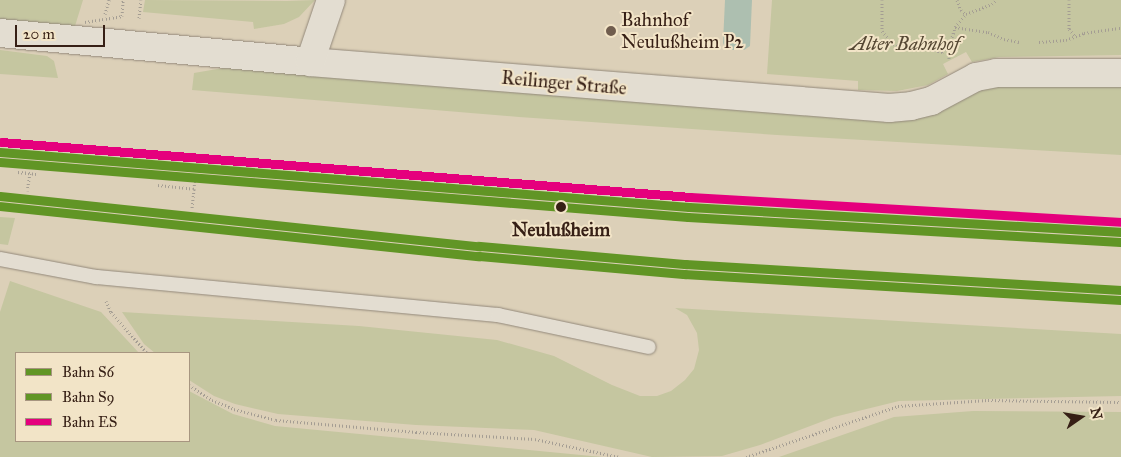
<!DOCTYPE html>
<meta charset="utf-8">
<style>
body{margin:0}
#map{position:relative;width:1121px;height:457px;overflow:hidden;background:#dcd0b8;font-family:"IM FELL Great Primer",serif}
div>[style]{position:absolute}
.green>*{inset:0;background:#c5c6a0}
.water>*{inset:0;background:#adbfb0}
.path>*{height:3px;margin-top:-1.5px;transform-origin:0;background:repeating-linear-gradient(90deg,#a49d93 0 1px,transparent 0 3.5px)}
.roads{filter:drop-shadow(0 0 1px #92887a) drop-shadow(0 0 1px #92887a)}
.lane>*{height:14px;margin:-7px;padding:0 7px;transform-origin:7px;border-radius:7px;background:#e3ddd1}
.street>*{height:28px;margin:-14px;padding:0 14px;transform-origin:14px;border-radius:14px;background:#e3ddd1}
.path-bridge>*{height:3px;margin-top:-1.5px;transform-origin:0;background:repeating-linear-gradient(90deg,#a49d93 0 1px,transparent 0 3.5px)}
.rail-1>*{height:9px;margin:-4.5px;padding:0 4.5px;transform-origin:4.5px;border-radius:4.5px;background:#619525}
.rail-2>*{height:9px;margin:-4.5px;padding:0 4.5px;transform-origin:4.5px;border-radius:4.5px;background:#619525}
.rail-3>*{height:9px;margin:-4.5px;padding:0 4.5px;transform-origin:4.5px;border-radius:4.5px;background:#e5007d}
.dots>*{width:14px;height:14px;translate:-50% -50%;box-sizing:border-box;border:2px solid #f2e4c7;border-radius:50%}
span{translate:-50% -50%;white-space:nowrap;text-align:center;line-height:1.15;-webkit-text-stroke:4px #f2e4c7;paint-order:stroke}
.poi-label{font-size:19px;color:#361f15}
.left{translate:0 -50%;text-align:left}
.park-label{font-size:19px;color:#554733;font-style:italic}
.street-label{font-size:19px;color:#361f15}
.stop-label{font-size:19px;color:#361f15;font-weight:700}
.legend{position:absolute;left:15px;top:352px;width:175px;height:90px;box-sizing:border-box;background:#f2e4c7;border:1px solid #a79580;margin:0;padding:6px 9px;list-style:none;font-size:15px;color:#361f15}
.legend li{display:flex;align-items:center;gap:10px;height:25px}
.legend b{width:25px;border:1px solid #a79580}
.north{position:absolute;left:1056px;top:392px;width:50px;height:50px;-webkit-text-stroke:4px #f2e4c7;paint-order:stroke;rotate:77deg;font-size:14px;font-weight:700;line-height:20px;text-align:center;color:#361f15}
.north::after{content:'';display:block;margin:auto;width:18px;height:22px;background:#361f15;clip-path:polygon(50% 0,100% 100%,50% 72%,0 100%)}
.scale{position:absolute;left:15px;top:25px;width:90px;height:22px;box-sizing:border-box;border:2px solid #361f15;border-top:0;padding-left:6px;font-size:15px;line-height:18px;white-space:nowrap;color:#361f15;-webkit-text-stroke:4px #f2e4c7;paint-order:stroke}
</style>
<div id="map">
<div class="green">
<div style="clip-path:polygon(0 0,83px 0,75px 26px,0 20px)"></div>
<div style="clip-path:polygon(145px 0,287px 1px,315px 0,299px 17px,284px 24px,254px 29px,253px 22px,143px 12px)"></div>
<div style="clip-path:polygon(772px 0,1121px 0,1121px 55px,999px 57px,972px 62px,966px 52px,943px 64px,948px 74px,928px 85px,897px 91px,858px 90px,858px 81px,767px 74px)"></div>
<div style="clip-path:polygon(0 50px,47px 56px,54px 61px,58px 78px,0 74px)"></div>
<div style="clip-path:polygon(223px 68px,857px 118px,989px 86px,1121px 83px,1121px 155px,777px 135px,519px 117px,192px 90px,194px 73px)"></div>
<div style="clip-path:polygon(0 217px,15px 218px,8px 245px,0 244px)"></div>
<div style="clip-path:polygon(10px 281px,101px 312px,139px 353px,16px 353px,16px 441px,189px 441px,189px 391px,233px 414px,275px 426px,602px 457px,0 457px,0 312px)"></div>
<div style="clip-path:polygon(675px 308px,1121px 334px,1121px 396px,899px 401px,834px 417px,760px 445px,722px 456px,652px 457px,534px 430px,416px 425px,278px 414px,235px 404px,214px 396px,189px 380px,189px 353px,155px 353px,144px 344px,122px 312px,359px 326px,497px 340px,554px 356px,612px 385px,640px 396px,657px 396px,671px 391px,685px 380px,694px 369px,699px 350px,697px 333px,687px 315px)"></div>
<div style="clip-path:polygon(973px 411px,1121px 412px,1121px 457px,779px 457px,894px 417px)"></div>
</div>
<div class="water">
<div style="clip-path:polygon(725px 0,752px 0,750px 46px,744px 50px,727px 50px,723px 43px)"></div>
</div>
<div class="path">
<div style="left:882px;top:0;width:31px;rotate:90deg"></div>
<div style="left:882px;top:31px;width:17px;rotate:50deg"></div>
<div style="left:893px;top:44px;width:11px;rotate:10deg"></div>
<div style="left:904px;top:46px;width:17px"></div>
<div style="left:921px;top:46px;width:22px;rotate:16deg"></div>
<div style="left:942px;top:52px;width:9px;rotate:-36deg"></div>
<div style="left:957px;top:0;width:11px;rotate:68deg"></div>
<div style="left:961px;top:10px;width:6px;rotate:39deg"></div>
<div style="left:1069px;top:0;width:29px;rotate:90deg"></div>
<div style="left:1069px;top:29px;width:9px;rotate:49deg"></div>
<div style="left:105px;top:14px;width:15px;rotate:-74deg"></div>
<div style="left:139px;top:18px;width:18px;rotate:-84deg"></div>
<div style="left:955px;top:27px;width:33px;rotate:9deg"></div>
<div style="left:988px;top:32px;width:17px;rotate:24deg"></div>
<div style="left:1004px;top:39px;width:16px;rotate:11deg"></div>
<div style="left:1039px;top:42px;width:27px;rotate:-4deg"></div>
<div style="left:1066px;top:40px;width:19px;rotate:-21deg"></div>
<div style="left:1084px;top:33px;width:37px;rotate:-8deg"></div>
<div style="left:949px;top:59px;width:12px;rotate:-90deg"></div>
<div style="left:949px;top:47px;width:21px;rotate:-73deg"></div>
<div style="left:955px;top:27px;width:17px;rotate:-50deg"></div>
<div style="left:966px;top:14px;width:28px;rotate:-21deg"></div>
<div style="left:992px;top:4px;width:6px;rotate:-45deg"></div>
<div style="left:18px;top:172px;width:12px;rotate:5deg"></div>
<div style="left:30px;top:173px;width:18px;rotate:99deg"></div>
<div style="left:158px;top:185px;width:36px;rotate:6deg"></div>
<div style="left:194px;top:189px;width:20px;rotate:96deg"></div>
<div style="left:194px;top:189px;width:11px;rotate:-85deg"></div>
<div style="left:106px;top:301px;width:12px;rotate:66deg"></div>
<div style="left:111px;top:312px;width:55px;rotate:48.7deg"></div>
<div style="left:189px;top:385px;width:27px;rotate:33deg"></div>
<div style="left:212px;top:400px;width:24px;rotate:22deg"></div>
<div style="left:234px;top:409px;width:43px;rotate:14.7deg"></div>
<div style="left:276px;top:420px;width:141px;rotate:4.9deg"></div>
<div style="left:416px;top:432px;width:119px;rotate:3.4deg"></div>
<div style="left:535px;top:439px;width:86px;rotate:12.1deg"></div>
<div style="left:746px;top:457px;width:160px;rotate:-18.5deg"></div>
<div style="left:898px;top:406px;width:90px;rotate:-3.8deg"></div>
<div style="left:988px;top:400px;width:133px;rotate:0.9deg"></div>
</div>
<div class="roads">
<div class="lane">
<div style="left:0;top:259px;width:98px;rotate:10.6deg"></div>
<div style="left:96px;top:277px;width:404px;rotate:5.4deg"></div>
<div style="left:498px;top:315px;width:154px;rotate:12deg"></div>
</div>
<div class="street">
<div style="left:0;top:33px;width:311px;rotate:5.3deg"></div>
<div style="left:310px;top:62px;width:581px;rotate:4.54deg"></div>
<div style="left:889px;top:108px;width:22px;rotate:-5deg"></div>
<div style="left:911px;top:106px;width:21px;rotate:-14deg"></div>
<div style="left:931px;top:101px;width:51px;rotate:-28.1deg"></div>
<div style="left:976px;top:77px;width:20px;rotate:-11deg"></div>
<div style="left:996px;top:73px;width:125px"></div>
<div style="left:310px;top:62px;width:65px;rotate:-71.3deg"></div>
</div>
</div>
<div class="path-bridge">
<div style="left:85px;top:22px;width:37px;rotate:-9deg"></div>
<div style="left:122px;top:16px;width:16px;rotate:-86deg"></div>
<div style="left:18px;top:172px;width:19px;rotate:6deg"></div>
</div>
<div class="rail-1">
<div style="left:0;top:152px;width:691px;rotate:4.56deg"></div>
<div style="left:689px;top:207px;width:433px;rotate:3.3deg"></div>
<div style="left:0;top:196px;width:482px;rotate:6deg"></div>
<div style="left:479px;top:246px;width:207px;rotate:5deg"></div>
<div style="left:685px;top:264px;width:437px;rotate:3.4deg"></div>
</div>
<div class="rail-2">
<div style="left:0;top:162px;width:690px;rotate:4.57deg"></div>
<div style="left:688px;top:217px;width:433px;rotate:3.3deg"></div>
<div style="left:0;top:206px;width:481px;rotate:6deg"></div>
<div style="left:478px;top:256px;width:207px;rotate:5deg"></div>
<div style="left:684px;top:274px;width:437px;rotate:3.4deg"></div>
</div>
<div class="rail-3">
<div style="left:1px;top:142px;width:691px;rotate:4.56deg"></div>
<div style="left:690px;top:197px;width:432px;rotate:3.3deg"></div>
</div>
<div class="dots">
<div style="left:611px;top:31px;background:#705d4e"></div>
<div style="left:561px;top:207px;background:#361f15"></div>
</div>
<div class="poi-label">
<span class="left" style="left:621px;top:31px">Bahnhof<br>Neulußheim P2</span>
</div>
<div class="park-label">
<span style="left:905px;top:44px">Alter Bahnhof</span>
</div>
<div class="street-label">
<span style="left:564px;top:83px;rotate:5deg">Reilinger Straße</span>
</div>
<div class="stop-label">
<span style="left:561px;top:230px">Neulußheim</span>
</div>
<ul class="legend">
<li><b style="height:6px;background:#619525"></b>Bahn S6</li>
<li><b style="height:6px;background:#619525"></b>Bahn S9</li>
<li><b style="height:6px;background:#e5007d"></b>Bahn ES</li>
</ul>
<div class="north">N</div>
<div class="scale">20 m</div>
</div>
